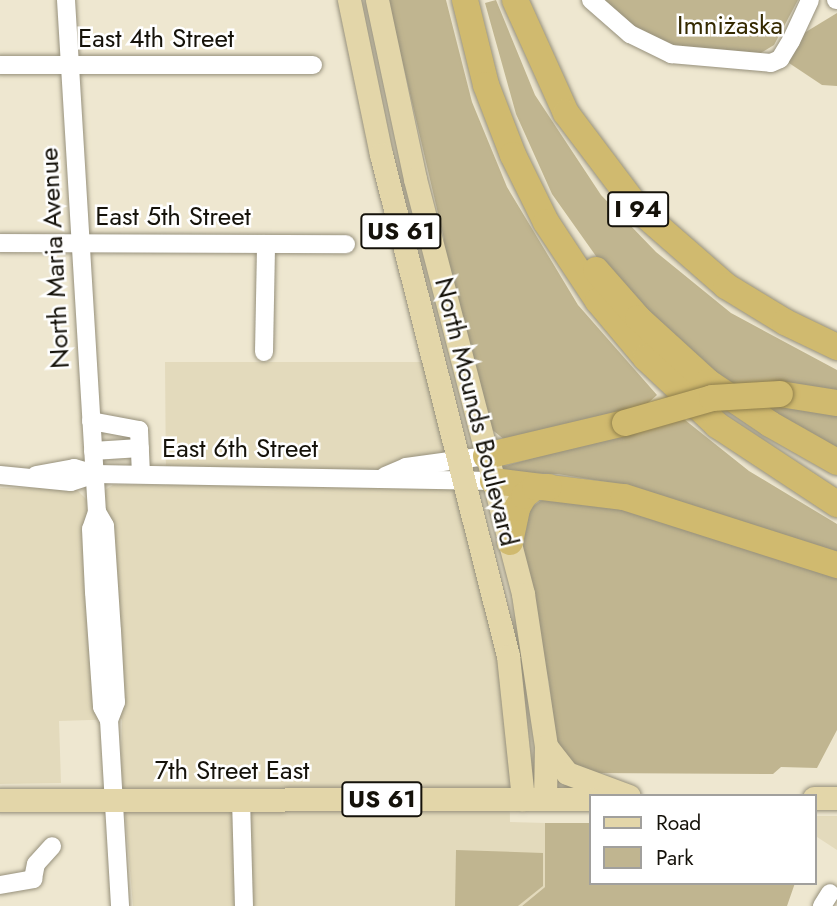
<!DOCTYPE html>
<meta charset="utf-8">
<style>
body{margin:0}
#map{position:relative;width:837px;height:906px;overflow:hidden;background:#eee7d0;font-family:Jost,sans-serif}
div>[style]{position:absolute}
.built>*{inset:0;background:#e3dabc}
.green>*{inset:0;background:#c0b590}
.roads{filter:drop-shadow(0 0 2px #96907b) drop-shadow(0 0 2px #96907b)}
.minor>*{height:18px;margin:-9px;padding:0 9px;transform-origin:9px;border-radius:9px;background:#fff}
.major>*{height:23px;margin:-11.5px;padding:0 11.5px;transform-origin:11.5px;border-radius:11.5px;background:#e3d6a9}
.highway>*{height:26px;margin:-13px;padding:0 13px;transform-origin:13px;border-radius:13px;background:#d0ba6f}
.bridges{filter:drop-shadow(0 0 2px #8f7f4c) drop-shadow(0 0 2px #8f7f4c)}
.highway-bridge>*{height:26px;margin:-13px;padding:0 13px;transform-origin:13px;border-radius:13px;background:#d0ba6f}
span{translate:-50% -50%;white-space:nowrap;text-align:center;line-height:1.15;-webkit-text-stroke:5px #fff;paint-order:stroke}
.shield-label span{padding:2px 5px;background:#fff;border:2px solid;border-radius:5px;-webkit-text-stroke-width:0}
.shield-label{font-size:24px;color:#15120a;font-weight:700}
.park-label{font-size:26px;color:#352a00}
.street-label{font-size:26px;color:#15120a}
.legend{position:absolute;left:589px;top:794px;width:228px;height:91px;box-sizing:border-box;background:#fff;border:2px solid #a1a09d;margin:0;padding:9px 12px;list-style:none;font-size:21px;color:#15120a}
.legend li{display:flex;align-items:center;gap:14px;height:35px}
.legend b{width:35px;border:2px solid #a1a09d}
</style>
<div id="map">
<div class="built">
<div style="clip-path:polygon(165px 362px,425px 362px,496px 649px,509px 746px,510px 822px,545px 823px,545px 887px,522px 906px,133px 906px,121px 762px,122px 719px,59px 721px,61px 783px,0 784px,0 488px,75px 488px,88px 501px,113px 485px,166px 485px)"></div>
<div style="clip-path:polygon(817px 816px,837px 816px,837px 850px,814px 835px)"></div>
</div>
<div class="green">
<div style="clip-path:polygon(388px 0,446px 0,472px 102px,507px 187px,578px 305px,657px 395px,648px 403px,578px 425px,505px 440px,490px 428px,442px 243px,444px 239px)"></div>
<div style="clip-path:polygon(496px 0,535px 95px,601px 195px,656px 252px,731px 313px,837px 370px,837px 392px,793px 383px,724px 384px,603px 266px,552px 194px,516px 114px,485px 3px)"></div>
<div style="clip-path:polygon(601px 0,798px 0,774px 45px,759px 54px,692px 51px,644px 35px)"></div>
<div style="clip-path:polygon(837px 13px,837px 86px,822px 85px,789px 63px,791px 41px)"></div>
<div style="clip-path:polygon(754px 403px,837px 414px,837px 453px)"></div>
<div style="clip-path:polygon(680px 416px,749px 471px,837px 524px,837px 554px,619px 484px,558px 474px,504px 473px,502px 467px)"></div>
<div style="clip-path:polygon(548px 496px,606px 503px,837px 577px,837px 730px,817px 768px,781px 767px,773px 774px,591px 773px,575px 767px,557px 749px,549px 682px,518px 550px,529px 509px)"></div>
<div style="clip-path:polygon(545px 823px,590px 823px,590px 883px,795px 883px,787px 906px,522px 906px,545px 887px)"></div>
<div style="clip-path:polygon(456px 850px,543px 853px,543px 886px,518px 906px,455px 906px)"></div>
</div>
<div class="roads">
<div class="minor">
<div style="left:66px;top:0;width:513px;rotate:86.54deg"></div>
<div style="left:97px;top:512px;width:18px;rotate:109deg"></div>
<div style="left:91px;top:529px;width:63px;rotate:87.3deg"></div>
<div style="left:94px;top:592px;width:115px;rotate:86deg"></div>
<div style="left:102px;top:707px;width:15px;rotate:62deg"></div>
<div style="left:591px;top:0;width:52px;rotate:41.1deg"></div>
<div style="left:630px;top:34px;width:46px;rotate:26deg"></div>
<div style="left:671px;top:54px;width:100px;rotate:5.1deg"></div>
<div style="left:771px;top:63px;width:10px;rotate:-24deg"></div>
<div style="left:780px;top:59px;width:21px;rotate:-59deg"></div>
<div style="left:791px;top:41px;width:45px;rotate:-65.1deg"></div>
<div style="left:836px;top:0;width:1px"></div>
<div style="left:0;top:65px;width:313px"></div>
<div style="left:0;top:243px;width:346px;rotate:0.2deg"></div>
<div style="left:264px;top:352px;width:108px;rotate:-88.9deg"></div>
<div style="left:91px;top:421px;width:49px;rotate:10.6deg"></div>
<div style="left:139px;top:430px;width:44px;rotate:87.4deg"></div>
<div style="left:93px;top:451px;width:47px;rotate:-3.7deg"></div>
<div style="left:0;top:475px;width:71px;rotate:5.6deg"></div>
<div style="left:71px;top:482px;width:25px;rotate:-18deg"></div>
<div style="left:36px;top:475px;width:39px;rotate:-10deg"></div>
<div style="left:74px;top:468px;width:22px;rotate:16deg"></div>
<div style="left:95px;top:474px;width:398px;rotate:1deg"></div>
<div style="left:385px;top:476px;width:23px;rotate:-23deg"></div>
<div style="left:406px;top:467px;width:81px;rotate:-7.8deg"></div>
<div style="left:97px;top:512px;width:16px;rotate:60deg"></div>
<div style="left:105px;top:526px;width:105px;rotate:86.2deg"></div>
<div style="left:112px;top:631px;width:71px;rotate:86.8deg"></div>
<div style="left:116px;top:702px;width:19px;rotate:111deg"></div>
<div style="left:109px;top:720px;width:186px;rotate:86.6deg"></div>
<div style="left:241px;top:799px;width:107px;rotate:88.4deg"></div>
<div style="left:0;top:885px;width:34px;rotate:-10deg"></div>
<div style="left:33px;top:879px;width:15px;rotate:-79deg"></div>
<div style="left:36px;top:864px;width:24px;rotate:-48deg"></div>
<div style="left:822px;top:906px;width:15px;rotate:-58deg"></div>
</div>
<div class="major">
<div style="left:349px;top:0;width:157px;rotate:78.3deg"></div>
<div style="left:381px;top:154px;width:518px;rotate:75.8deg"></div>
<div style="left:508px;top:656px;width:144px;rotate:84deg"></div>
<div style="left:377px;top:0;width:183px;rotate:78deg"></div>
<div style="left:415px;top:179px;width:429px;rotate:75.4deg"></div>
<div style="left:523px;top:594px;width:154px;rotate:81.4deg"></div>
<div style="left:546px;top:746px;width:53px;rotate:91.1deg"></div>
<div style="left:546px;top:746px;width:34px;rotate:52deg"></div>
<div style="left:567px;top:773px;width:66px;rotate:20.4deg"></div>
<div style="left:814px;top:798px;width:23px"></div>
<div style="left:0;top:800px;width:590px;rotate:-0.1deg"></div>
</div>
<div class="highway">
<div style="left:465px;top:0;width:88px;rotate:76.1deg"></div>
<div style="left:486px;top:85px;width:75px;rotate:68.9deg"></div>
<div style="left:513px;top:155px;width:75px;rotate:63.8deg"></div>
<div style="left:546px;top:222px;width:95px;rotate:56.6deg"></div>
<div style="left:598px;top:301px;width:75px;rotate:49.9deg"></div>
<div style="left:646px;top:358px;width:98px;rotate:43.3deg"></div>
<div style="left:717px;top:425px;width:144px;rotate:33.4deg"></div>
<div style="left:515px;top:0;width:124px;rotate:65.7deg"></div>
<div style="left:566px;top:113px;width:121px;rotate:53deg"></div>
<div style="left:639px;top:210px;width:116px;rotate:41.1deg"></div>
<div style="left:726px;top:286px;width:69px;rotate:31.4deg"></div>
<div style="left:785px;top:322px;width:58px;rotate:25.7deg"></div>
<div style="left:596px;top:270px;width:64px;rotate:48.8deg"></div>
<div style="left:638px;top:318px;width:95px;rotate:42.4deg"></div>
<div style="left:708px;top:382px;width:75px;rotate:34.1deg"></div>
<div style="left:770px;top:424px;width:77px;rotate:29.6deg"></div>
<div style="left:780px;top:394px;width:58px;rotate:9deg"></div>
<div style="left:486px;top:456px;width:143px;rotate:-13.4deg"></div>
<div style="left:493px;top:481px;width:132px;rotate:7deg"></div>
<div style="left:624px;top:497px;width:224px;rotate:17.7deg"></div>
<div style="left:510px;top:542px;width:35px;rotate:-78deg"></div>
<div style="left:517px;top:508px;width:14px;rotate:-60deg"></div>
<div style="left:524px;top:496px;width:14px;rotate:-39deg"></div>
<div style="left:535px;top:487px;width:14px"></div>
</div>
</div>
<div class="bridges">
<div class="highway-bridge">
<div style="left:625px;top:423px;width:91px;rotate:-16deg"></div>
<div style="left:712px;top:398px;width:68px;rotate:-3.4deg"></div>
</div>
</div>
<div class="shield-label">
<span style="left:638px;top:209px">I 94</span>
<span style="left:401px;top:231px">US 61</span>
<span style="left:382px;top:799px">US 61</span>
</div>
<div class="park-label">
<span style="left:730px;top:26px">Imniżaska</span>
</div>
<div class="street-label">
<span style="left:156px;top:39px">East 4th Street</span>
<span style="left:173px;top:217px">East 5th Street</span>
<span style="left:55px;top:258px;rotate:-93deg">North Maria Avenue</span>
<span style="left:476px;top:412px;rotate:76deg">North Mounds Boulevard</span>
<span style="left:240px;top:449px">East 6th Street</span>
<span style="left:232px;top:771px">7th Street East</span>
</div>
<ul class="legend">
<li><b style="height:9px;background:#e3d6a9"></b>Road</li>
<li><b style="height:19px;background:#c0b590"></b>Park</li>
</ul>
</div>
